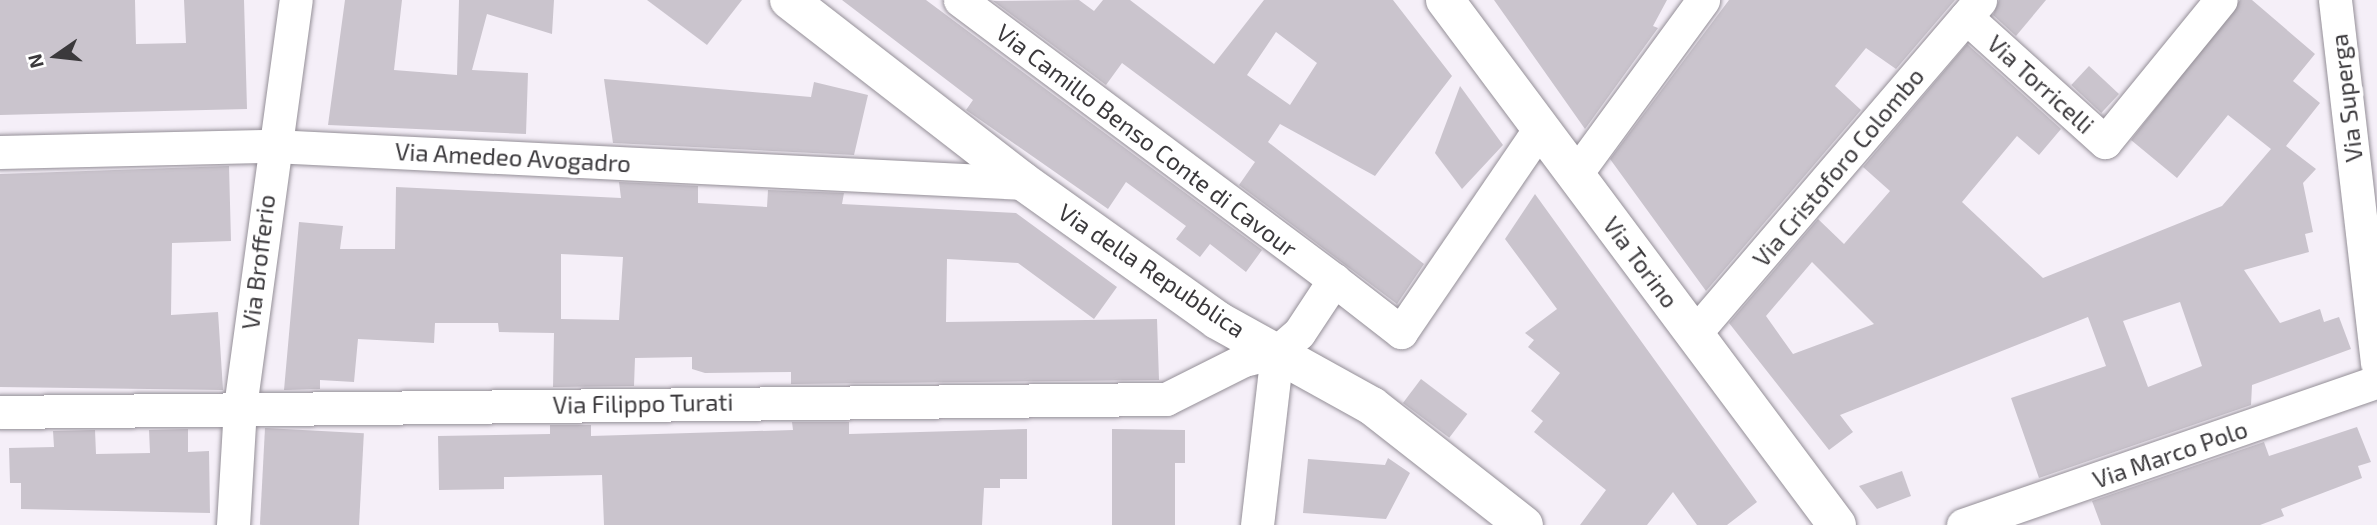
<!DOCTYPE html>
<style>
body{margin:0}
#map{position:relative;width:2377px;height:525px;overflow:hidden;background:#f5eff8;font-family:"Exo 2",sans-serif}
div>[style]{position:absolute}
.building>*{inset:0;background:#cac4cd;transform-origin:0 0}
.roads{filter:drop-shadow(0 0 2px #948f97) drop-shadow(0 0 2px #948f97)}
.minor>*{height:33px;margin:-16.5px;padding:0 16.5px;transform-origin:16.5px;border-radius:16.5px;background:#fff}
.tertiary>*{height:38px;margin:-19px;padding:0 19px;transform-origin:19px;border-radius:19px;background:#fff}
span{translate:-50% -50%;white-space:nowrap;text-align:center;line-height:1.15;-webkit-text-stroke:7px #fff;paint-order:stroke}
.street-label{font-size:24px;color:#3b393c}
.north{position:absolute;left:21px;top:21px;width:70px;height:70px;-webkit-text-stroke:5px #fff;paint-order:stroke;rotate:256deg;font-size:19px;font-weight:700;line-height:28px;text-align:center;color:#3b393c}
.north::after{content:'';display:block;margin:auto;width:24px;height:32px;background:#3b393c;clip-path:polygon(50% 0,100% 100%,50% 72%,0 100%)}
</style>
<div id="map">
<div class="building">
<div style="clip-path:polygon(0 0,135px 0,136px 44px,186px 43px,184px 0,244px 0,247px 109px,0 115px)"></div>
<div style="clip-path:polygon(345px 0,402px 0,394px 70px,457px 75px,459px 0,554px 0,552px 34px,487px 14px,472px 70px,528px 73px,526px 134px,328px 125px)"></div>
<div style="clip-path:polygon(647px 0,742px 0,707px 45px)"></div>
<div style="clip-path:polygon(842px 0,926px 0,1262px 250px,1246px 272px,1210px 244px,1200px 257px,1176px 239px,1186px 226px,1126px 182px,1108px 209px,966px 110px,973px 100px)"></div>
<div style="clip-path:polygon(evenodd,1079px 0,1094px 11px,1103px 0,1130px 0,1214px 64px,1264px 0,1393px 0,1452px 76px,1375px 176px,1280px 124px,1268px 142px,1424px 264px,1397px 304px,1239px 185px,1255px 162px,1122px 63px,1106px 85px,993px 1px,1079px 0,1276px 32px,1317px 63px,1290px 105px,1247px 75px,1276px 32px)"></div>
<div style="clip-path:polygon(1494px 0,1667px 0,1653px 26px,1658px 28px,1585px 129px)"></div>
<div style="clip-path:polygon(1729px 0,1955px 0,1896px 69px,1866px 48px,1835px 86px,1861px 110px,1706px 291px,1610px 159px)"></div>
<div style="clip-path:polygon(1999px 0,2046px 0,2016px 36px,1993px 15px)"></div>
<div style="clip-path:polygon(evenodd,2240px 0,2252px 0,2315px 54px,2293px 81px,2320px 103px,2286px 146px,2316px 169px,2303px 183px,2313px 232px,2305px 234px,2309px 252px,2244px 270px,2280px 323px,2320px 309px,2324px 322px,2339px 317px,2351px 349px,2252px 385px,2251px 405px,2039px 478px,2011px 398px,2106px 366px,2088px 317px,1840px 415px,1853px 432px,1829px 450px,1729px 323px,1818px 219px,1844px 244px,1890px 191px,1863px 167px,1967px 44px,2061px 129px,2039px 155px,2017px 136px,1962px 202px,2043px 278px,2222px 206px,2271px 149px,2228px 115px,2177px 178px,2131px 140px,2240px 0,1812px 262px,1874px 324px,1793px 354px,1766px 316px,1812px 262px,2240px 0,2180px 302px,2202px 366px,2148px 387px,2123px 321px,2180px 302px)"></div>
<div style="left:2089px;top:66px;width:41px;height:26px;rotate:43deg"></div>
<div style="clip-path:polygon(604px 79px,811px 97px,814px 82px,868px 95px,854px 155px,613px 143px)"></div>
<div style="clip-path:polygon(1460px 86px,1503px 145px,1462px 189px,1435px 153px)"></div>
<div style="clip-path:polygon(229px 166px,231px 241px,172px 243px,171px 315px,218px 312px,223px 390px,0 387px,0 174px)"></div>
<div style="clip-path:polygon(evenodd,619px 182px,698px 186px,698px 203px,767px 207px,768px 190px,844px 193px,842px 204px,1016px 213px,1117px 287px,1094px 319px,1018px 263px,947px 259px,946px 322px,1157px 319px,1159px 380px,791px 384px,791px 372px,705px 373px,692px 369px,692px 357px,635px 358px,634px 386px,553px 387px,554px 333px,499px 332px,498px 323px,435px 323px,434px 343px,358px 339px,354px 382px,320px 380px,320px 389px,284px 390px,299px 222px,343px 226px,340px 249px,395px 249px,396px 187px,621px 198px,619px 182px,561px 254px,623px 257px,619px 320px,561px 319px,561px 254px)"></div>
<div style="clip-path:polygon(1535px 194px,1757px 502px,1727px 525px,1697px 525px,1673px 492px,1647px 525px,1580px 525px,1606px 490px,1534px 432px,1543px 421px,1531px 411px,1560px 373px,1528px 347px,1534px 340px,1525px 333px,1557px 309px,1505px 239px)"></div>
<div style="left:1421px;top:379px;width:58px;height:30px;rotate:37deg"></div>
<div style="clip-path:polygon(792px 422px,849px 422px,849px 434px,1027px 429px,1027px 479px,1000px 479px,1000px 488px,984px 488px,982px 525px,604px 525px,602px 475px,504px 477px,504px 489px,439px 490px,438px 436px,550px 434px,550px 425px,591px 425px,591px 436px,793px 430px)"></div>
<div style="clip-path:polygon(2357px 427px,2371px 462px,2358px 466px,2362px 478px,2281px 509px,2284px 516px,2260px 525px,2101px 525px,2092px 501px,2264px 442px,2269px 456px)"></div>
<div style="left:265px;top:428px;width:99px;height:97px;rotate:3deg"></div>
<div style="clip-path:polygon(188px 429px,188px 452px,209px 451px,210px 513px,21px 509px,21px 483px,10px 483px,9px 448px,54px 447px,53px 431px,95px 430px,96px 454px,150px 453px,149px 430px)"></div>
<div style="clip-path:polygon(1112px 429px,1185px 430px,1185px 463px,1175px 463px,1175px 525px,1112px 525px)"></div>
<div style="clip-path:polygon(1388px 458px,1410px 473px,1386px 519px,1303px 513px,1308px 459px,1385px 465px)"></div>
<div style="clip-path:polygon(1902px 471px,1911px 496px,1877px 509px,1859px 486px)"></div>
</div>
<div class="roads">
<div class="minor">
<div style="left:960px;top:0;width:467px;rotate:36.8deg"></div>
<div style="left:2335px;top:0;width:365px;rotate:83.4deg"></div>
<div style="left:1966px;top:17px;width:187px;rotate:42deg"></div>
<div style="left:2105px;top:142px;width:183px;rotate:-50.8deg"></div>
<div style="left:0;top:152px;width:273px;rotate:-1.3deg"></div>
<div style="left:273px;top:146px;width:753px;rotate:2.82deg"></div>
<div style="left:1575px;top:175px;width:217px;rotate:-53.8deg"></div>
<div style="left:1695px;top:333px;width:438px;rotate:-49.4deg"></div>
<div style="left:0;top:412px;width:1166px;rotate:-0.64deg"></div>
<div style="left:1166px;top:399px;width:87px;rotate:-26.6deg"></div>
<div style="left:1244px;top:360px;width:34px;rotate:-14deg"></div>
<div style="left:1277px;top:352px;width:29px;rotate:-41deg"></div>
<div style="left:1299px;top:333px;width:64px;rotate:-56.6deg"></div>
<div style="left:1334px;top:280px;width:85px;rotate:37.8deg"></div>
<div style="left:1401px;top:332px;width:247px;rotate:-55.7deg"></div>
<div style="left:233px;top:525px;width:118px;rotate:-86.6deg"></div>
<div style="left:240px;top:407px;width:411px;rotate:-82.2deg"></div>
<div style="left:1257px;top:525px;width:174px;rotate:-83.4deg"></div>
<div style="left:1963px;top:525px;width:438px;rotate:-19.1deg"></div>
</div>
<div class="tertiary">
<div style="left:789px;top:0;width:294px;rotate:37.8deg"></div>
<div style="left:1021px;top:180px;width:241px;rotate:35.5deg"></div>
<div style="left:1217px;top:320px;width:177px;rotate:29deg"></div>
<div style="left:1372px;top:406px;width:193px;rotate:38.1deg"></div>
<div style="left:1445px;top:0;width:655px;rotate:53.25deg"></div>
</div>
</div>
<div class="street-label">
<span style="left:2041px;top:84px;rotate:42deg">Via Torricelli</span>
<span style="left:2346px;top:98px;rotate:-97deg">Via Superga</span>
<span style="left:1147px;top:140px;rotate:37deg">Via Camillo Benso Conte di Cavour</span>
<span style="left:513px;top:157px;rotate:3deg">Via Amedeo Avogadro</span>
<span style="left:1838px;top:167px;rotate:-50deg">Via Cristoforo Colombo</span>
<span style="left:258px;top:262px;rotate:-83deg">Via Brofferio</span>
<span style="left:1641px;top:262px;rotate:53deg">Via Torino</span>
<span style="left:1152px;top:270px;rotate:34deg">Via della Repubblica</span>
<span style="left:643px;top:403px;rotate:-1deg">Via Filippo Turati</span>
<span style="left:2170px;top:454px;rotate:-19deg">Via Marco Polo</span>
</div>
<div class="north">N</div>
</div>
